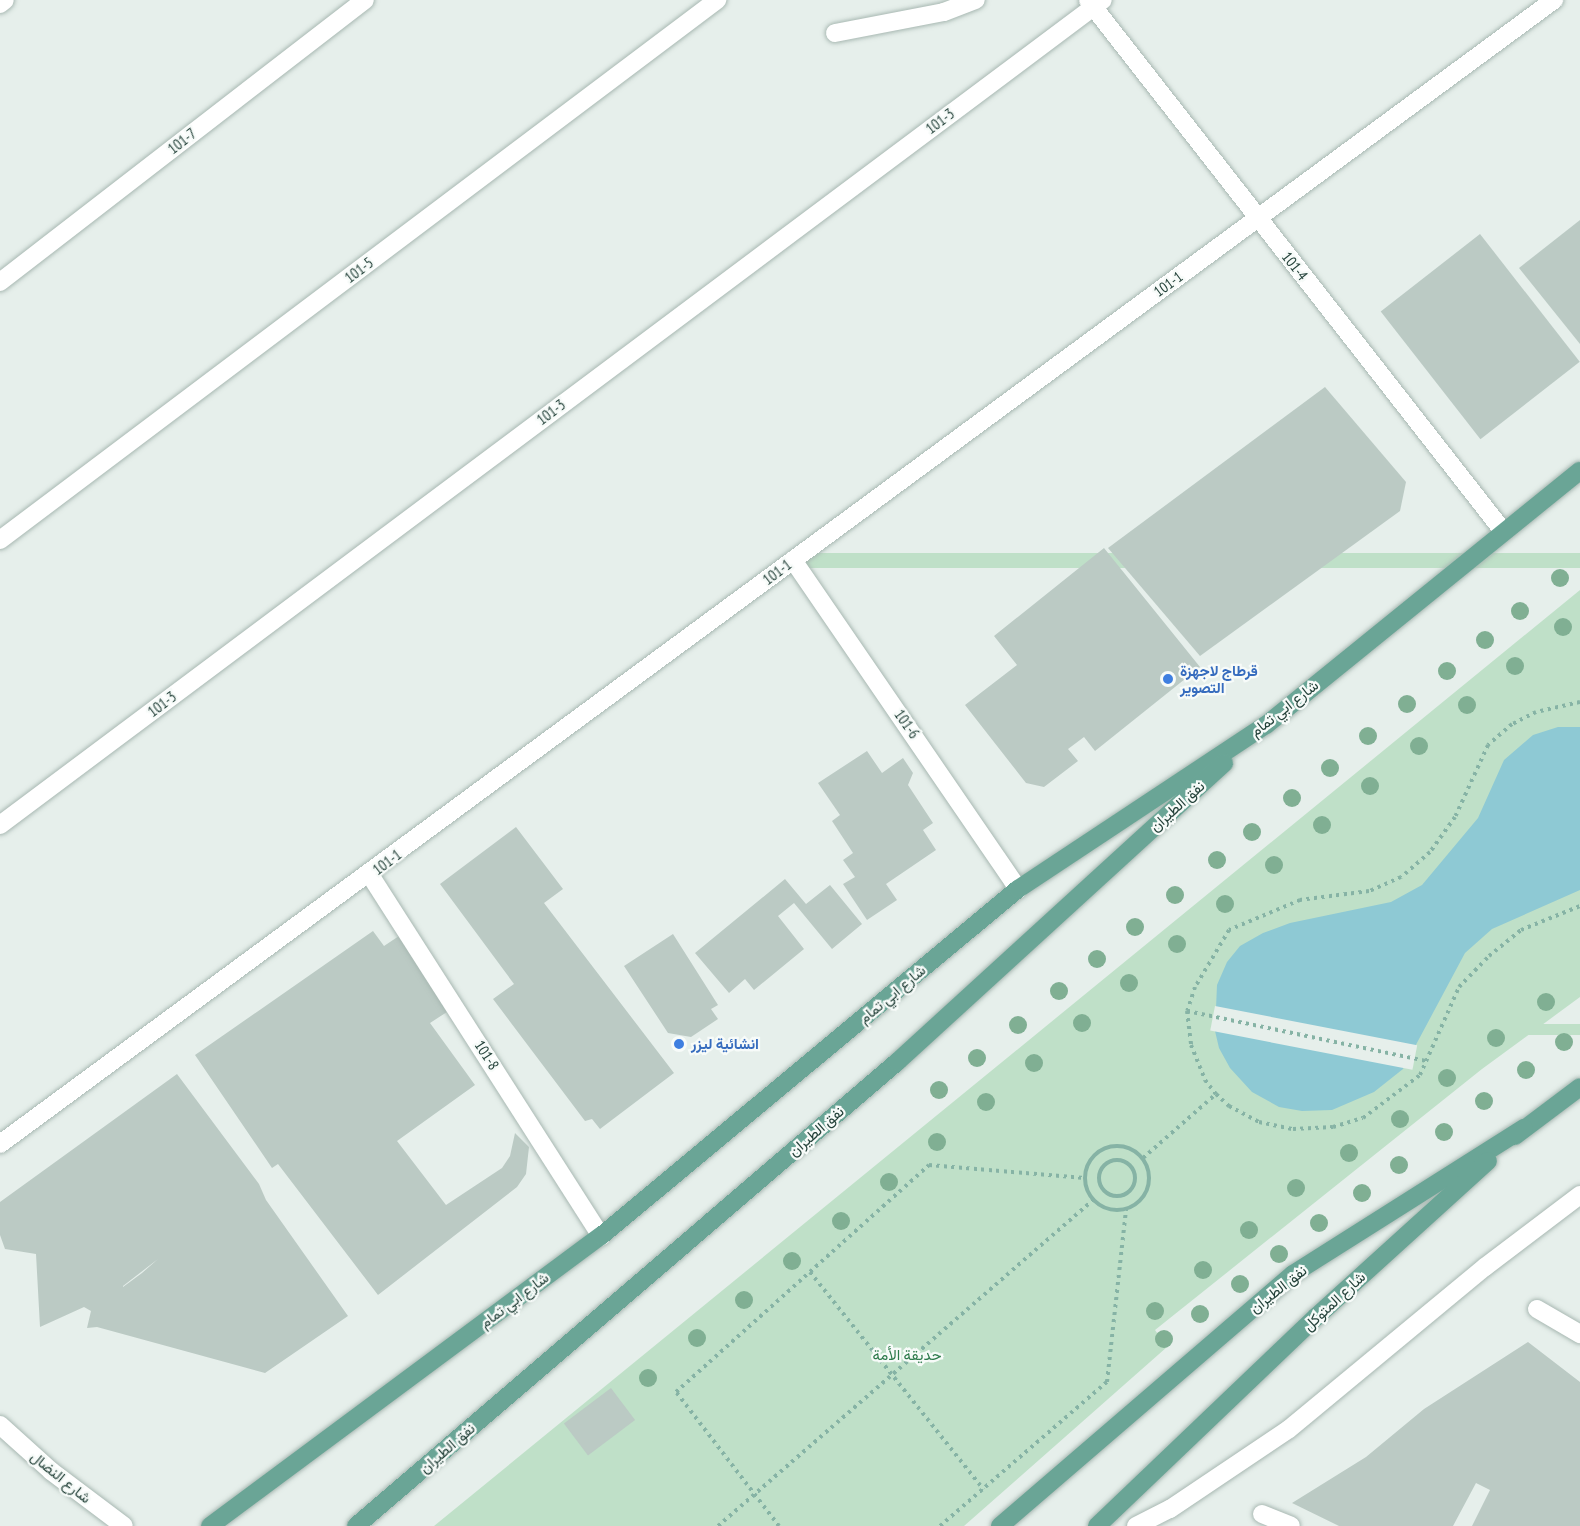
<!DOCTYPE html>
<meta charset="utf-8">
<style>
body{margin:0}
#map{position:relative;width:1580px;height:1526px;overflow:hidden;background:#e6efeb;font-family:"PT Sans Narrow",Vazirmatn,sans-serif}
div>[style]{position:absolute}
.green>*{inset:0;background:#bfe0c8;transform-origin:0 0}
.water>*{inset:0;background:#8ec9d4}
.pier>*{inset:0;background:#e6efeb;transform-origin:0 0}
.building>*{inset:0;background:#bbcac4;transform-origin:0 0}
.path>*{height:4px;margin-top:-2px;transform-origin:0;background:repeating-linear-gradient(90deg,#86b3a5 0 3px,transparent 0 7.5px)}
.path>.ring{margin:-2px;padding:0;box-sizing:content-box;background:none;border:4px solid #86b3a5;border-radius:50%}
.roads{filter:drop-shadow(0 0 2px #a8b8b2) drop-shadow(0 0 2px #a8b8b2)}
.service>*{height:18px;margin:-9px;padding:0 9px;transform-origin:9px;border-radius:9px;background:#fff}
.minor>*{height:18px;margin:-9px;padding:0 9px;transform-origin:9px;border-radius:9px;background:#fff}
.secondary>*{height:18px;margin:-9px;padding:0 9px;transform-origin:9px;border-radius:9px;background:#fff}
.primary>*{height:18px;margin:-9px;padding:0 9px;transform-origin:9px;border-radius:9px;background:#6aa596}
.trees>*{width:18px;height:18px;margin:-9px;border-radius:50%;background:#80af93}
.dots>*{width:16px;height:16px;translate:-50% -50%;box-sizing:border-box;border:3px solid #f7fbf9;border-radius:50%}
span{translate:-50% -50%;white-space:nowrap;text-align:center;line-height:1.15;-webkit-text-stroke:4.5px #f7fbf9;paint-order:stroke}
.street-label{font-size:15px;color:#24423a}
.shop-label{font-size:15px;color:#366cbe;font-weight:700}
.left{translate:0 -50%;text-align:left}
.park-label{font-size:15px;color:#2d7a4b}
</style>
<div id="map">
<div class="green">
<div style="left:1580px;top:553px;width:15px;height:788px;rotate:90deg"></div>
<div style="clip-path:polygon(1580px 590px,1580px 997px,1482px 1069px,1155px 1330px,1167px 1347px,964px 1526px,434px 1526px)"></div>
<div style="left:1580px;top:1024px;width:11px;height:514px;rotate:90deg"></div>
</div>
<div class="water">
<div style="clip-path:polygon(1558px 727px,1580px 727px,1580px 890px,1492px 929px,1465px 953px,1403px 1069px,1374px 1092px,1332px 1110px,1302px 1111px,1279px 1107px,1252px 1092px,1230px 1068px,1219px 1048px,1215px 1031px,1217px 985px,1227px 962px,1240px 946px,1263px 933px,1290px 923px,1391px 902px,1422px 885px,1478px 818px,1504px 760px,1533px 735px)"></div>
</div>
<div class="pier">
<div style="left:1215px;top:1006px;width:206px;height:25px;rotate:11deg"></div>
</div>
<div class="building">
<div style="clip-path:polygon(1580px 220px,1580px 344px,1519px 268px)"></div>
<div style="left:1480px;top:234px;width:162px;height:126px;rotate:52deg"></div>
<div style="clip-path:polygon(1325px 387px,1406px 482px,1400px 511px,1200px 656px,1108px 548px)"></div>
<div style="clip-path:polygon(1104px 548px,1200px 667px,1095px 751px,1084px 737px,1068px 749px,1078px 761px,1044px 787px,1026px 783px,965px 705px,1017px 665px,994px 636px)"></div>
<div style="clip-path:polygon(867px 751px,882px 773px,903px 758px,913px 773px,908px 785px,933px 823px,923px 830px,936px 850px,886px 884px,897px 900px,867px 920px,843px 884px,855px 877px,843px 860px,853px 853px,832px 821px,840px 815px,818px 783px)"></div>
<div style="clip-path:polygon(516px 827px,563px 889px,544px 903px,674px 1073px,600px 1129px,592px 1119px,585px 1121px,493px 999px,514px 984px,440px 884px)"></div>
<div style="clip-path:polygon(785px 879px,806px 904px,830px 885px,862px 924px,832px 949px,794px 903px,778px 916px,804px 949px,754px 990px,745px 979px,729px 993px,695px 953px)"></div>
<div style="clip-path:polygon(373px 931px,384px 946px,399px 936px,450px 1010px,430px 1023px,475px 1085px,397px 1141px,446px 1205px,502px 1168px,510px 1156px,515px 1133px,529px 1147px,526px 1174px,517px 1187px,378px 1295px,278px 1164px,272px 1168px,195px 1055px)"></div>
<div style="clip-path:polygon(673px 934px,718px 1005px,711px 1009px,718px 1019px,691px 1037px,668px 1033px,624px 966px)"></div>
<div style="clip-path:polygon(evenodd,177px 1074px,259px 1184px,266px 1200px,348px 1316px,265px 1373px,97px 1327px,87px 1328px,91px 1311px,84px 1307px,40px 1327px,36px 1254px,5px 1249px,0 1235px,0 1202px,177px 1074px,158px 1259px,142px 1273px,123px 1287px,123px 1286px,158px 1259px)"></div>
<div style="clip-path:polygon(1528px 1342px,1580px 1382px,1580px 1526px,1472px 1526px,1490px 1490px,1476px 1483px,1453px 1526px,1339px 1526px,1292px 1503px,1366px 1457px,1424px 1409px)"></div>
<div style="left:611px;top:1388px;width:40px;height:59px;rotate:53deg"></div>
</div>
<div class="path">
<div style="left:1580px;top:702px;width:45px;rotate:167.2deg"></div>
<div style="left:1536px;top:712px;width:27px;rotate:153deg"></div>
<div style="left:1512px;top:724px;width:32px;rotate:139deg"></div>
<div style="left:1488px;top:745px;width:79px;rotate:114.6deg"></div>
<div style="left:1455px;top:817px;width:43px;rotate:125.5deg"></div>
<div style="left:1430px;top:852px;width:38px;rotate:139deg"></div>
<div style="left:1401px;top:877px;width:35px;rotate:156deg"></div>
<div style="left:1369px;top:891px;width:70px;rotate:172.6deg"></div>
<div style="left:1300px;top:900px;width:77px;rotate:157.1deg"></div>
<div style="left:1229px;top:930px;width:66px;rotate:120.8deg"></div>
<div style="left:1195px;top:987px;width:25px;rotate:108deg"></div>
<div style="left:1187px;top:1011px;width:34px;rotate:83deg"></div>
<div style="left:1191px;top:1045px;width:38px;rotate:68deg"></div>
<div style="left:1205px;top:1080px;width:18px;rotate:52deg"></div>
<div style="left:1216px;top:1094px;width:18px;rotate:43deg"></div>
<div style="left:1229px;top:1106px;width:34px;rotate:28deg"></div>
<div style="left:1259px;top:1122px;width:35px;rotate:12deg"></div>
<div style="left:1293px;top:1129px;width:40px;rotate:-2.9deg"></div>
<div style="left:1333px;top:1127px;width:31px;rotate:-17deg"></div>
<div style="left:1363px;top:1118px;width:71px;rotate:-37deg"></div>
<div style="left:1420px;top:1075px;width:96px;rotate:-66.1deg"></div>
<div style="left:1459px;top:987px;width:43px;rotate:-45.9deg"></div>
<div style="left:1489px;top:956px;width:41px;rotate:-39.1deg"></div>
<div style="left:1521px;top:930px;width:64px;rotate:-22.1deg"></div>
<div style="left:1187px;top:1011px;width:245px;rotate:11.8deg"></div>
<div class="ring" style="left:1085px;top:1146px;width:60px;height:60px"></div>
<div style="left:1143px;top:1158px;width:97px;rotate:-41.2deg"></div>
<div class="ring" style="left:1099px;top:1160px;width:32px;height:32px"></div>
<div style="left:810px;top:1272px;width:278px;rotate:51.4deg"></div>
<div style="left:718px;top:1526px;width:497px;rotate:-41deg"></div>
<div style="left:779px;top:1526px;width:169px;rotate:-127.5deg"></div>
<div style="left:676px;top:1392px;width:340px;rotate:-41.9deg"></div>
<div style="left:929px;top:1165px;width:156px;rotate:4.8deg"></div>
<div style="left:940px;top:1526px;width:221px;rotate:-40.8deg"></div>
<div style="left:1107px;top:1382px;width:174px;rotate:-83.7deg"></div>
</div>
<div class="roads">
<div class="service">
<div style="left:835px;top:33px;width:111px;rotate:-10.9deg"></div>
<div style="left:944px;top:12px;width:34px;rotate:-21deg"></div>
<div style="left:1136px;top:1526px;width:38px;rotate:-27deg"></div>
<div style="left:1170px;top:1509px;width:143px;rotate:-33.9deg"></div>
<div style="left:1289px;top:1429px;width:254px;rotate:-39.6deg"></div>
<div style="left:1485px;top:1267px;width:119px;rotate:-37.2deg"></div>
</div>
<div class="minor">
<div style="left:1088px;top:0;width:674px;rotate:51.99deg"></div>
<div style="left:0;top:4px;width:6px;rotate:-39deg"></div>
<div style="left:0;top:282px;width:461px;rotate:-37.7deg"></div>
<div style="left:0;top:540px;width:898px;rotate:-36.98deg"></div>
<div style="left:793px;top:560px;width:399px;rotate:55.6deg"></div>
<div style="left:0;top:825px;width:1377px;rotate:-36.8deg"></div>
<div style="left:370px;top:875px;width:429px;rotate:57.4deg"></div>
<div style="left:0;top:1144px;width:1930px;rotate:-36.36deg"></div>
<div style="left:1537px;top:1309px;width:50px;rotate:30.2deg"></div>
<div style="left:1262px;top:1514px;width:31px;rotate:22deg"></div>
</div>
<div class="secondary">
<div style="left:0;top:1425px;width:69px;rotate:42deg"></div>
<div style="left:51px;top:1471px;width:91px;rotate:37deg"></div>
</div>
<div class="primary">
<div style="left:1515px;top:1136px;width:81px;rotate:-37deg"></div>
<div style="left:210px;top:1526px;width:487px;rotate:-36.6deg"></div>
<div style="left:601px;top:1236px;width:542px;rotate:-39.77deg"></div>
<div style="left:1018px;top:889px;width:297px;rotate:-33.5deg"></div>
<div style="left:1266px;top:725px;width:404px;rotate:-39deg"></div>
<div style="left:356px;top:1526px;width:713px;rotate:-40.62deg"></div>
<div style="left:897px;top:1062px;width:443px;rotate:-42.4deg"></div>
<div style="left:1000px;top:1526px;width:386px;rotate:-40.7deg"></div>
<div style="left:1293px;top:1274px;width:273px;rotate:-32.3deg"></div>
<div style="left:1097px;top:1526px;width:303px;rotate:-43.7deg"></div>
<div style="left:1316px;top:1317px;width:232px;rotate:-42.2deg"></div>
</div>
</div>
<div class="trees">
<div style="left:1560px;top:578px"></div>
<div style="left:1520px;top:611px"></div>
<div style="left:1563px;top:627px"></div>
<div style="left:1485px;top:640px"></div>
<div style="left:1515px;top:666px"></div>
<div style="left:1447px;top:671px"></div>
<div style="left:1407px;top:704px"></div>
<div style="left:1467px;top:705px"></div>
<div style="left:1368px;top:736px"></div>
<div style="left:1419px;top:746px"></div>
<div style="left:1330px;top:768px"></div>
<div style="left:1370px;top:786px"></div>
<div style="left:1292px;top:798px"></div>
<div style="left:1322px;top:825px"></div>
<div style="left:1252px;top:832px"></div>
<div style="left:1217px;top:860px"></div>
<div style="left:1274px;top:865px"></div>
<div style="left:1175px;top:895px"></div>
<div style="left:1225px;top:904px"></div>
<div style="left:1135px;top:927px"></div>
<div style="left:1177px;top:944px"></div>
<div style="left:1097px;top:959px"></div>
<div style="left:1129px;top:983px"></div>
<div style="left:1059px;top:991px"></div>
<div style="left:1546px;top:1002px"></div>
<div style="left:1082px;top:1023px"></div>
<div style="left:1018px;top:1025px"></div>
<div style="left:1496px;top:1038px"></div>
<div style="left:1564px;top:1042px"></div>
<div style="left:977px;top:1058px"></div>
<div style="left:1034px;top:1063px"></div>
<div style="left:1526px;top:1070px"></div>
<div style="left:1447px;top:1078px"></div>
<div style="left:939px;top:1090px"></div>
<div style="left:1484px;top:1101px"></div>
<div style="left:986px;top:1102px"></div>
<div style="left:1400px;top:1119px"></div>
<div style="left:1444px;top:1132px"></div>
<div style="left:937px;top:1142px"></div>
<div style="left:1349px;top:1153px"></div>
<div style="left:1399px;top:1165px"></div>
<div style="left:889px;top:1182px"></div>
<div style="left:1296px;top:1188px"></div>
<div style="left:1362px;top:1193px"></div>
<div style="left:841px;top:1221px"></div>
<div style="left:1319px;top:1223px"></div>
<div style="left:1249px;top:1230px"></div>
<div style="left:1279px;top:1254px"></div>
<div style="left:792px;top:1261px"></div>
<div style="left:1203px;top:1270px"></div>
<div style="left:1240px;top:1284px"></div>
<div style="left:744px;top:1300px"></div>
<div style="left:1155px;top:1311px"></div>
<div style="left:1200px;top:1314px"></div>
<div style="left:697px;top:1338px"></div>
<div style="left:1164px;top:1339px"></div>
<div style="left:648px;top:1378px"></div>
</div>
<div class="dots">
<div style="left:1168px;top:679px;background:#3f7fe0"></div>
<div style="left:679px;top:1044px;background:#3f7fe0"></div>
</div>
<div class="street-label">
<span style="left:940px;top:121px;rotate:-37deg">101-3</span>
<span style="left:182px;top:141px;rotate:-38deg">101-7</span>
<span style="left:1295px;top:266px;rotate:52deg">101-4</span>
<span style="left:359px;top:270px;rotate:-37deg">101-5</span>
<span style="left:1168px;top:284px;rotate:-36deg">101-1</span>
<span style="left:551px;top:412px;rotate:-37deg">101-3</span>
<span style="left:777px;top:572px;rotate:-37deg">101-1</span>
<span style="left:162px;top:704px;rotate:-37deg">101-3</span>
<span style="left:1284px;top:708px;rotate:-38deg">شارع ابي تمام</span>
<span style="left:907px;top:724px;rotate:55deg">101-6</span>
<span style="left:1177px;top:806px;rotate:-42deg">نفق الطيران</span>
<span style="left:387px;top:862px;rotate:-37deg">101-1</span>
<span style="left:892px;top:994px;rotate:-40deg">شارع ابي تمام</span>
<span style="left:487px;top:1055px;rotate:57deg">101-8</span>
<span style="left:816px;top:1131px;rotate:-41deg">نفق الطيران</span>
<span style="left:1278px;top:1289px;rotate:-38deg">نفق الطيران</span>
<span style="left:514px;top:1300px;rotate:-37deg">شارع ابي تمام</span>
<span style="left:1334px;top:1301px;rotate:-43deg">شارع المتوكل</span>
<span style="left:447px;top:1448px;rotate:-41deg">نفق الطيران</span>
<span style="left:61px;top:1477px;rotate:39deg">شارع النضال</span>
</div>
<div class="shop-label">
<span class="left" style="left:1180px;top:679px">قرطاج لاجهزة<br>التصوير</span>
<span class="left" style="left:691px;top:1044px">انشائية ليزر</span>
</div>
<div class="park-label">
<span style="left:907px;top:1355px">حديقة الأمة</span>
</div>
</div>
